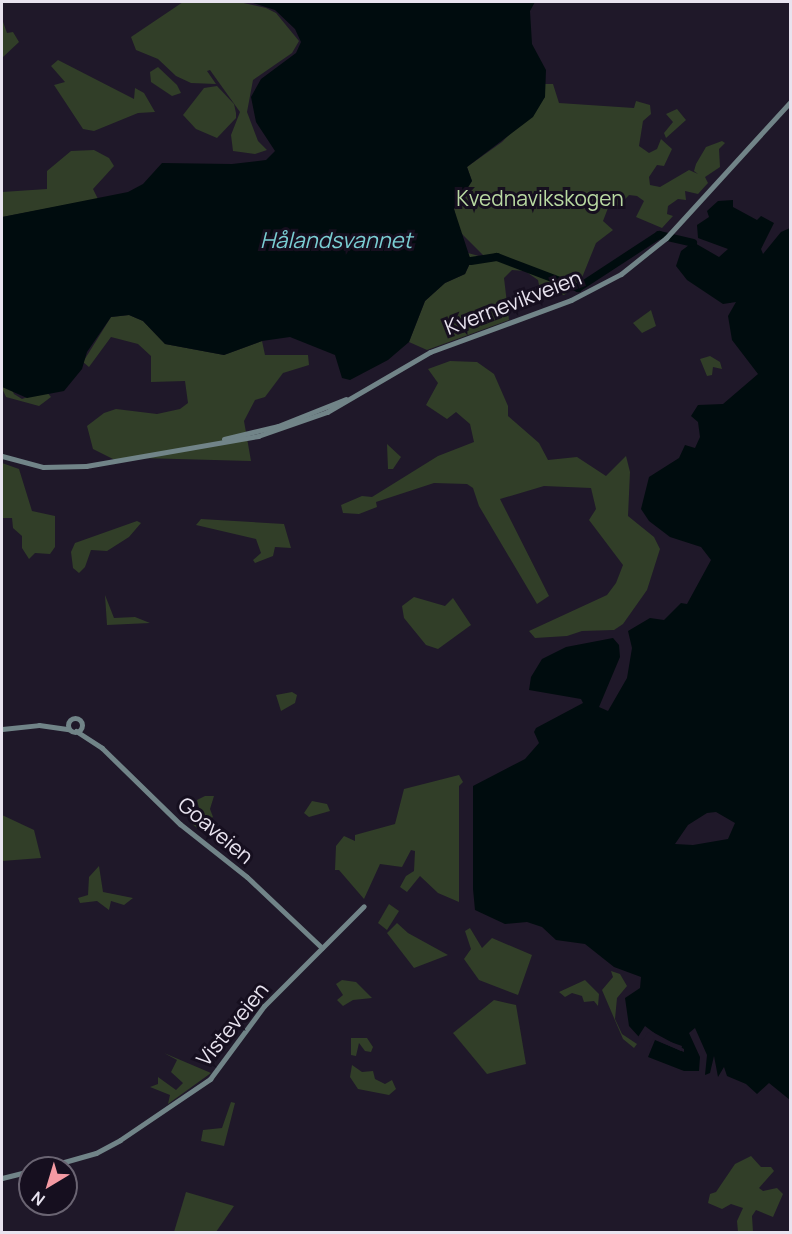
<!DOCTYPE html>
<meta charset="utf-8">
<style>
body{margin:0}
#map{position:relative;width:792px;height:1234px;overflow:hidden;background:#1f1829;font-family:Manrope,sans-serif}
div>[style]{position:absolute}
.green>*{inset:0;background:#313e28}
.water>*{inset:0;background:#000c0e}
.pier>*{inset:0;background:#1f1829}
.river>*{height:8px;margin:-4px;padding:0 4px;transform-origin:4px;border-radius:4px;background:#000c0e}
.secondary>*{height:5px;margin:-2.5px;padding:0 2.5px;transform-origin:2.5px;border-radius:2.5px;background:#718488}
.secondary>.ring{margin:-2.5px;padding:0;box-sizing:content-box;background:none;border:5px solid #718488;border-radius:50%}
span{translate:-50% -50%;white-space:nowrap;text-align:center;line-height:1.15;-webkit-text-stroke:6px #160f1f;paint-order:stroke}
.park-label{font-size:21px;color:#b9d9a2}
.street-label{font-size:21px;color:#e8e3ef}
.water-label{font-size:22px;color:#7aced3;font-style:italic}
.frame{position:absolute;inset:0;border:3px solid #e8e3ef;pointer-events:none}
.north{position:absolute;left:18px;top:1156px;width:60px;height:60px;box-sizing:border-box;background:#160f1f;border:2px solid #6a6472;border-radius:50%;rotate:218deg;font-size:16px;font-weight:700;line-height:24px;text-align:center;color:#e8e3ef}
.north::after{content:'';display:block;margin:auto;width:21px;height:27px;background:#f49aa3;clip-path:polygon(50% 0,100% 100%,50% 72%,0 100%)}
</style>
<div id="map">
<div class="green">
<div style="clip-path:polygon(183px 2px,239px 2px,266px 8px,276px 13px,299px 41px,292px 53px,253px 80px,247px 112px,258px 141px,267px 150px,255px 154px,233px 151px,231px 135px,240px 112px,210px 70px,207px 71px,216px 84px,191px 83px,176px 76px,158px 59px,136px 50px,131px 37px)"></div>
<div style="clip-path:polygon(2px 19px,7px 33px,13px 32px,19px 42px,2px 58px)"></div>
<div style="clip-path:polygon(58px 60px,134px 99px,135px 88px,144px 93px,155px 112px,138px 113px,94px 131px,83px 129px,54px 85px,65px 82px,51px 66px)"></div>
<div style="clip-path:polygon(158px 67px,177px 85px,181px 93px,172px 96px,151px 82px,150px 72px)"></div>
<div style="clip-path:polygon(545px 84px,553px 84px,559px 103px,634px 108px,636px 101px,650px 105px,651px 114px,643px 121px,639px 146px,649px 153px,657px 149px,661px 139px,672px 149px,664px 166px,657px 165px,649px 177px,650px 185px,660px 187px,689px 170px,698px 174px,694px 171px,696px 164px,706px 147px,722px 141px,725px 143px,719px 149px,720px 167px,705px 177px,708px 183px,698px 194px,685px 191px,686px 200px,678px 199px,668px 206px,667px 214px,673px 216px,662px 228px,636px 217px,644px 201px,637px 196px,629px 195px,619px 206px,610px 203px,603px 221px,613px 230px,596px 243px,579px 285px,572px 287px,531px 268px,495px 256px,487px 258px,526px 268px,573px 289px,564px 295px,541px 295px,538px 280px,525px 271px,512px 270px,504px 278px,509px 320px,427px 350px,409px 342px,425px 301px,445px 283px,465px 274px,471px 261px,468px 253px,486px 258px,459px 231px,454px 209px,472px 181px,467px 167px,502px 142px,545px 97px)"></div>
<div style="clip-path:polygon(217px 86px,234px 104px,236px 113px,236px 118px,217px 138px,196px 129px,183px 115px,204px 88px)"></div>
<div style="clip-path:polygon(677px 109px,686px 120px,666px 138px,664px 133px,673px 122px,666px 114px)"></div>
<div style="clip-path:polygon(94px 150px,109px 158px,114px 166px,93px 189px,98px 199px,2px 217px,2px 192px,47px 189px,47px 171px,71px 151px)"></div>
<div style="clip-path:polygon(651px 310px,656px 326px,642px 333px,633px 323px)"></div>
<div style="clip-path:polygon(129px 315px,143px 321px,165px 344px,224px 355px,262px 341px,265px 355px,308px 355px,309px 365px,283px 373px,265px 397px,255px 400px,244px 421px,251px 461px,140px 458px,119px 462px,93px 449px,87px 426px,104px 413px,116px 409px,157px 414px,180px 409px,188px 403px,185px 381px,151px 382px,151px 356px,138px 344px,111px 337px,89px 367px,83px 362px,111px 317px)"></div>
<div style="clip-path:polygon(710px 356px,720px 362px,722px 369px,713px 367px,712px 375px,707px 376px,700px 359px)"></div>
<div style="clip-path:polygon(450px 361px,477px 362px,494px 374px,508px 406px,508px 416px,539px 443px,548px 460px,577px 457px,606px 476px,626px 456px,630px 472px,628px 516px,654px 537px,660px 549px,647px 590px,623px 624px,614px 630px,582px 631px,567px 636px,535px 638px,529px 631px,607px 595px,616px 583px,623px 565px,589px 520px,596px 509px,591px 488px,544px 486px,500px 499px,549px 596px,537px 604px,479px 506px,473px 488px,467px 484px,434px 483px,376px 502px,377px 507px,359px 514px,343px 513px,341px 505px,362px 496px,372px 497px,438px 456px,474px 442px,470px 424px,456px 412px,447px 419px,426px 405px,438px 383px,428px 369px)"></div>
<div style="clip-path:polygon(2px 370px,14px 394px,22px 399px,46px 391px,51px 397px,39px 406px,6px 397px,2px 388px)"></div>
<div style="clip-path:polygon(387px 444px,401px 457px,393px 469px,388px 469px)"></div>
<div style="clip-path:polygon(2px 463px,19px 469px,32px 511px,55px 516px,55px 547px,50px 554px,35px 553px,29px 559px,22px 548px,22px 536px,13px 528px,12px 518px,2px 518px)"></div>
<div style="clip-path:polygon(201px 519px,284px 524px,291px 548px,275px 547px,273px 556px,255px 563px,253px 560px,261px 553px,256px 539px,196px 525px)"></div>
<div style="clip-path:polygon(137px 521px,141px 523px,129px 537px,107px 551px,91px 550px,85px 567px,79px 573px,73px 568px,71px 552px,75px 543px)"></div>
<div style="clip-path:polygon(105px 595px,114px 618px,135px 617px,150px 623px,107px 625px)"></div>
<div style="clip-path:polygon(414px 597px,445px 606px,453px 598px,471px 625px,438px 649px,426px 645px,404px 618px,402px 606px)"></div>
<div style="clip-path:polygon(292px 692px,297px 695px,295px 703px,281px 711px,276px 695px)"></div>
<div style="clip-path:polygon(459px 775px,463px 782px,459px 786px,459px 902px,438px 893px,420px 876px,407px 892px,400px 887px,406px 876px,414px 871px,415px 851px,411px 850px,402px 867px,380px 864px,364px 899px,339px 870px,335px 870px,336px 846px,344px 836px,355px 841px,355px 835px,395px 824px,404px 789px)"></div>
<div style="clip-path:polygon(205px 796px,214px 796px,210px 809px,213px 817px,197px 828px,191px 823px,200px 812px,197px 800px)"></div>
<div style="clip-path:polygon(312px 801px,327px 804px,330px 811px,309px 817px,304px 813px)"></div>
<div style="clip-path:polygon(2px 815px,34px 830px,41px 858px,2px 861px)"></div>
<div style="clip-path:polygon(99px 866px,103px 892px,133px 898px,124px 905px,111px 901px,109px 910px,97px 901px,80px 903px,78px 898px,88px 895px,89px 877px)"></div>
<div style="clip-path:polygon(389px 904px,399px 911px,387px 930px,378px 923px)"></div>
<div style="clip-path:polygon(397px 923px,408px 933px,448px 955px,414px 968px,387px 933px)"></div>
<div style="clip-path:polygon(470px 928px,482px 948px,492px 938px,532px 955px,518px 995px,479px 980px,464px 959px,471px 949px,465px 931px)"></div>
<div style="clip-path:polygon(611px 971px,620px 974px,627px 986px,617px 998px,615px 1019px,622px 1034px,637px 1044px,634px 1048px,623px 1039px,602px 990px,613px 977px)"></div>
<div style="clip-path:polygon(342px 980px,356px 982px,372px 998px,353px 1000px,343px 1006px,337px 1000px,343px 995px,336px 984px)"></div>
<div style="clip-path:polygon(585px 980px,599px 994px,598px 1006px,594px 1001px,584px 1002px,582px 996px,572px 993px,565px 997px,559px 992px)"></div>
<div style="clip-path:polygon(494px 1000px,516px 1005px,526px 1064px,487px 1074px,453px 1033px)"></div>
<div style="clip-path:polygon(351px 1038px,367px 1038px,373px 1047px,371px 1052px,365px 1051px,359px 1043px,356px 1056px,351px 1055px)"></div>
<div style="clip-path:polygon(164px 1053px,211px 1073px,168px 1104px,170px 1095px,150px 1087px,158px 1084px,158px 1077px,176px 1090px,183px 1083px,171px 1072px,177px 1060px)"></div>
<div style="clip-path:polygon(352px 1065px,362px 1072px,373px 1071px,375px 1079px,385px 1084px,392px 1080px,396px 1089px,389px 1095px,358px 1089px,350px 1077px)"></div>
<div style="clip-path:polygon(231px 1102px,235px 1103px,224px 1146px,201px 1141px,203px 1130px,222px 1128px)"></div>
<div style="clip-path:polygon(751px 1156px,761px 1167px,771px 1167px,774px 1171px,759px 1188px,763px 1191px,777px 1188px,783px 1194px,773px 1217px,756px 1210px,752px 1216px,753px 1232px,738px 1232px,737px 1221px,743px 1208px,731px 1204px,722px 1209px,708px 1203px,710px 1194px,716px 1192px,735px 1164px)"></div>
<div style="clip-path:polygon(186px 1192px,234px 1206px,216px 1232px,174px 1232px)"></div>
</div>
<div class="water">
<div style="clip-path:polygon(250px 2px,535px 2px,530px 11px,532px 44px,546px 70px,545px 97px,533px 117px,467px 167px,472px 181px,454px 209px,471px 261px,465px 274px,445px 283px,425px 301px,409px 342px,388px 360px,350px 380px,342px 378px,335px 355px,290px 337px,262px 341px,224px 355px,165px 344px,143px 321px,129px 315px,111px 317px,87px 352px,82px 369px,64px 391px,27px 398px,2px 387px,2px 217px,128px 192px,143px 184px,162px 163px,232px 164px,266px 160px,275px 151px,256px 122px,251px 97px,261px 79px,296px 53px,301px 42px,295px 29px,275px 10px)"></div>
<div style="clip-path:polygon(evenodd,733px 200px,733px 207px,757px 220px,761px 216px,774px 223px,761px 249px,763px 254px,781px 232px,790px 228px,790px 1100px,769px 1083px,757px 1094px,746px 1084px,727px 1076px,724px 1067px,718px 1077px,714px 1056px,710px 1073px,705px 1075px,707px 1055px,695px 1028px,689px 1033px,700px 1057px,699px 1071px,684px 1071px,648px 1057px,655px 1040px,684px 1052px,684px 1049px,647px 1029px,639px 1037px,629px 1026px,625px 998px,640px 988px,641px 977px,614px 967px,585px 944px,556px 940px,542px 927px,527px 922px,505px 924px,475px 910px,473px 889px,473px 786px,525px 759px,539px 743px,534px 732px,536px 728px,583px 703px,581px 699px,529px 690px,531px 677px,542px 659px,566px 647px,613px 638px,619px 645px,620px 657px,599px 707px,608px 711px,627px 678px,632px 648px,628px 631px,650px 618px,664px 620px,681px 603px,687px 604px,711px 560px,701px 547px,670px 537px,649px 521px,641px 509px,649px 477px,679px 458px,685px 445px,695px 448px,700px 437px,698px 422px,691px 416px,698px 405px,723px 404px,758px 374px,732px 340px,728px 316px,736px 302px,723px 304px,687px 280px,676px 266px,681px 251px,693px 242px,719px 257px,728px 249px,698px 238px,697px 225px,709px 217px,707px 211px,718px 201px,733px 200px,716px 812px,735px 823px,728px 839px,693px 845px,675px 844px,688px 825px,707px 813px,716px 812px)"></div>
</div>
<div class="pier">
<div style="clip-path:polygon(645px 1026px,662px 1039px,682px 1046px,681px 1051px,654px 1039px,649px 1047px,653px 1039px,655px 1037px,648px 1032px,643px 1040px,638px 1037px)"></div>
</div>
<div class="river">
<div style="left:471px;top:261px;width:26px;rotate:-9deg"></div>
<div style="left:497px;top:257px;width:87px;rotate:20.9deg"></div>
<div style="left:578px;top:288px;width:97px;rotate:-33.2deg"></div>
<div style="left:659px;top:235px;width:35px;rotate:13deg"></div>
</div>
<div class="secondary">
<div style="left:224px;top:439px;width:56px;rotate:-13.5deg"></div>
<div style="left:278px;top:426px;width:73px;rotate:-21.7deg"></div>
<div style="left:2px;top:456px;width:42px;rotate:15deg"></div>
<div style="left:43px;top:467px;width:43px;rotate:-1.3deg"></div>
<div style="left:86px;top:466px;width:175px;rotate:-9.9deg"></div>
<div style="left:258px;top:436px;width:73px;rotate:-19.2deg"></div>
<div style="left:327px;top:412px;width:119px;rotate:-30.2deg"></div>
<div style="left:430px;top:352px;width:150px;rotate:-20.2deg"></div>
<div style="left:571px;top:300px;width:56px;rotate:-27.5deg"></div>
<div style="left:621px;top:274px;width:58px;rotate:-38.7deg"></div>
<div style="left:666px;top:238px;width:184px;rotate:-47.6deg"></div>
<div class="ring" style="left:68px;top:718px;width:9px;height:9px"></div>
<div style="left:2px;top:729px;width:37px;rotate:-6deg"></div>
<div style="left:39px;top:725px;width:30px;rotate:8deg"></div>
<div style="left:76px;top:731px;width:31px;rotate:33deg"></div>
<div style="left:102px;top:748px;width:109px;rotate:44.3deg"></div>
<div style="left:180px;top:824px;width:85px;rotate:38.3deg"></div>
<div style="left:247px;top:877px;width:103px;rotate:43.4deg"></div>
<div style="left:43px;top:1168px;width:55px;rotate:-15.8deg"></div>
<div style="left:96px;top:1153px;width:27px;rotate:-28deg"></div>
<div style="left:120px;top:1140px;width:109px;rotate:-34.1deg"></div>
<div style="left:210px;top:1079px;width:91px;rotate:-53.5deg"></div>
<div style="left:264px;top:1006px;width:141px;rotate:-45deg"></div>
<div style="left:2px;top:1178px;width:29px;rotate:-14deg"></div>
</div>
<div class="park-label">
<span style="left:540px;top:198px">Kvednavikskogen</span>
</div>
<div class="street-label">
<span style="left:513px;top:302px;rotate:-21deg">Kvernevikveien</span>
<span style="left:216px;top:830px;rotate:40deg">Goaveien</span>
<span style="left:232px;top:1024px;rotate:-51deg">Visteveien</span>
</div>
<div class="water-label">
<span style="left:336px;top:241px">Hålandsvannet</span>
</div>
<div class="frame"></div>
<div class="north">N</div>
</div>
